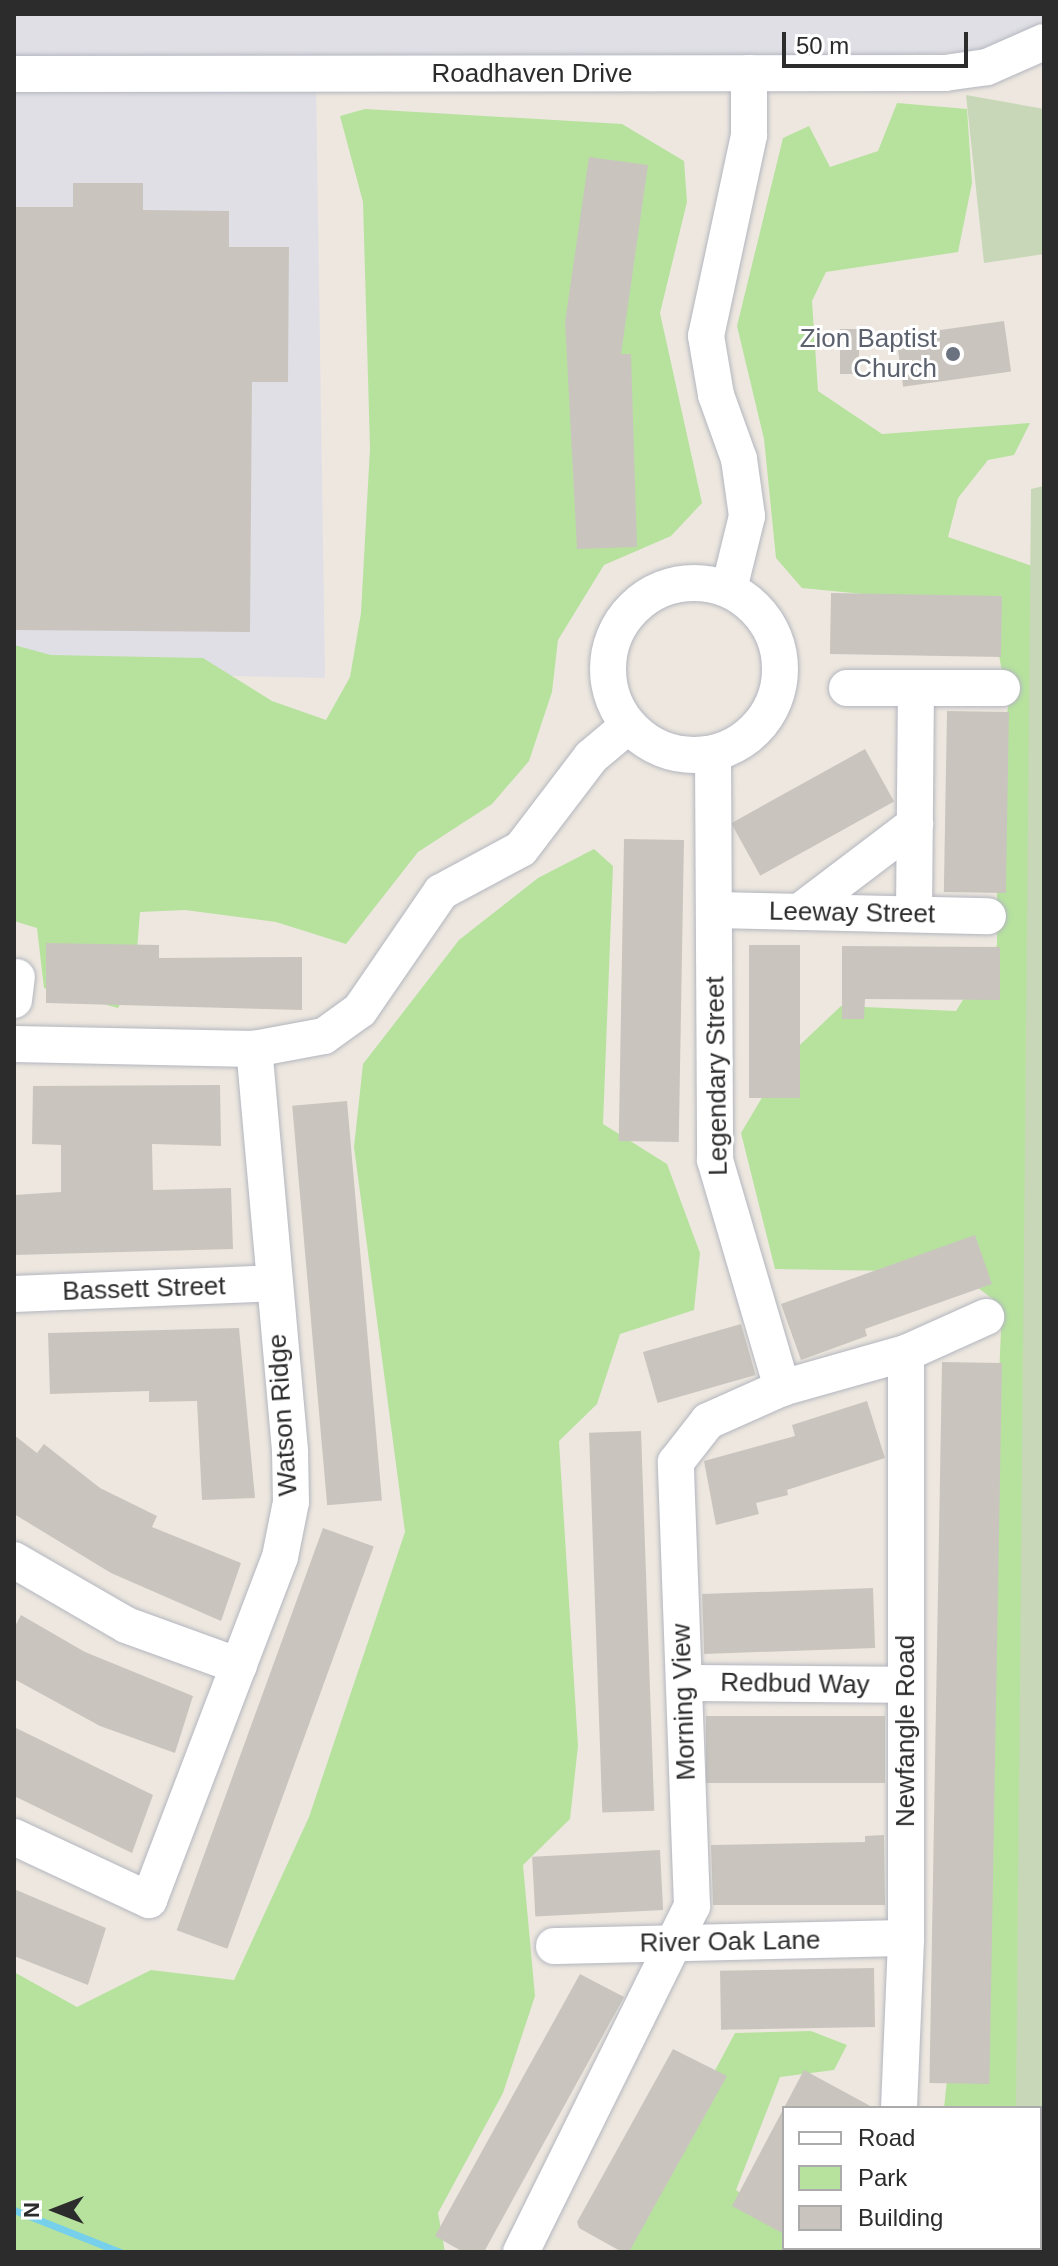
<!DOCTYPE html>
<style>
body{margin:0}
#map{position:relative;width:1058px;height:2266px;overflow:hidden;background:#ede7df;font-family:Helvetica,sans-serif}
div>[style]{position:absolute}
.industrial>*{inset:0;background:#e1dfe6}
.green>*{inset:0;background:#b6e29e}
.cemetery>*{inset:0;background:#c7d7b7}
.stream>*{height:7px;margin:-3.5px;padding:0 3.5px;transform-origin:3.5px;border-radius:3.5px;background:#76cfeb}
.building>*{inset:0;background:#c9c5be;transform-origin:0 0}
.roads{filter:drop-shadow(0 0 2px #b3b6bf) drop-shadow(0 0 2px #b3b6bf)}
.minor>*{height:36px;margin:-18px;padding:0 18px;transform-origin:18px;border-radius:18px;background:#fff}
.minor>.ring{margin:-18px;padding:0;box-sizing:content-box;background:none;border:36px solid #fff;border-radius:50%}
.dots>*{width:22px;height:22px;translate:-50% -50%;box-sizing:border-box;border:4px solid #fff;border-radius:50%}
span{translate:-50% -50%;white-space:nowrap;text-align:center;line-height:1.15;-webkit-text-stroke:6px #fff;paint-order:stroke}
.street-label{font-size:26px;color:#2c2c2c}
.worship-label{font-size:26px;color:#5b616d}
.right{translate:-100% -50%;text-align:right}
.frame{position:absolute;inset:0;border:16px solid #2c2c2c;pointer-events:none}
.legend{position:absolute;left:782px;top:2106px;width:260px;height:144px;box-sizing:border-box;background:#fff;border:2px solid #ababab;margin:0;padding:10px 14px;list-style:none;font-size:24px;color:#2c2c2c}
.legend li{display:flex;align-items:center;gap:16px;height:40px}
.legend b{width:40px;border:2px solid #ababab}
.north{position:absolute;left:16px;top:2170px;width:80px;height:80px;-webkit-text-stroke:6px #fff;paint-order:stroke;rotate:270deg;font-size:22px;font-weight:700;line-height:32px;text-align:center;color:#2c2c2c}
.north::after{content:'';display:block;margin:auto;width:28px;height:36px;background:#2c2c2c;clip-path:polygon(50% 0,100% 100%,50% 72%,0 100%)}
.scale{position:absolute;left:782px;top:32px;width:186px;height:36px;box-sizing:border-box;border:4px solid #2c2c2c;border-top:0;padding-left:10px;font-size:24px;line-height:28px;white-space:nowrap;color:#2c2c2c;-webkit-text-stroke:6px #fff;paint-order:stroke}
</style>
<div id="map">
<div class="industrial">
<div style="clip-path:polygon(14px 14px,1044px 14px,1044px 48px,316px 81px,325px 678px,14px 671px)"></div>
</div>
<div class="green">
<div style="clip-path:polygon(897px 103px,967px 109px,972px 183px,958px 252px,826px 272px,812px 301px,818px 391px,882px 434px,1030px 423px,1014px 455px,988px 460px,958px 498px,948px 537px,1038px 568px,1044px 1726px,1032px 1819px,1016px 2108px,944px 2108px,984px 1733px,1002px 1306px,957px 1272px,775px 1269px,741px 1133px,785px 1059px,841px 1006px,956px 1011px,997px 945px,997px 779px,1008px 707px,994px 626px,935px 601px,802px 588px,776px 558px,764px 439px,737px 326px,783px 138px,809px 126px,830px 167px,878px 151px)"></div>
<div style="clip-path:polygon(365px 109px,622px 124px,684px 161px,687px 202px,660px 313px,702px 503px,671px 536px,604px 565px,558px 640px,552px 692px,529px 761px,492px 804px,418px 852px,346px 944px,276px 922px,185px 910px,140px 912px,135px 975px,118px 1008px,44px 988px,37px 928px,14px 921px,14px 645px,51px 655px,203px 658px,272px 701px,326px 720px,350px 677px,361px 613px,370px 448px,363px 202px,340px 116px)"></div>
<div style="clip-path:polygon(594px 849px,613px 866px,603px 1124px,667px 1164px,700px 1253px,694px 1310px,620px 1334px,597px 1404px,559px 1441px,578px 1746px,570px 1819px,523px 1865px,535px 1996px,503px 2093px,438px 2213px,445px 2252px,14px 2252px,14px 1972px,77px 2007px,151px 1970px,234px 1980px,309px 1817px,405px 1532px,354px 1147px,363px 1064px,459px 940px,538px 878px)"></div>
<div style="clip-path:polygon(811px 2031px,847px 2045px,834px 2070px,780px 2077px,736px 2190px,784px 2222px,788px 2252px,618px 2252px,735px 2033px)"></div>
</div>
<div class="cemetery">
<div style="clip-path:polygon(966px 95px,1044px 109px,1044px 254px,984px 263px)"></div>
<div style="clip-path:polygon(1044px 486px,1044px 2252px,1015px 2252px,1040px 2248px,1040px 2108px,1016px 2108px,1031px 489px)"></div>
</div>
<div class="stream">
<div style="left:14px;top:2210px;width:114px;rotate:21.6deg"></div>
</div>
<div class="building">
<div style="clip-path:polygon(589px 157px,648px 165px,621px 354px,631px 354px,637px 547px,577px 549px,565px 322px)"></div>
<div style="clip-path:polygon(73px 183px,143px 183px,143px 210px,229px 211px,229px 247px,289px 247px,288px 382px,252px 382px,250px 632px,14px 630px,14px 207px,73px 207px)"></div>
<div style="left:1004px;top:321px;width:51px;height:109px;rotate:82deg"></div>
<div style="left:840px;top:329px;width:19px;height:45px"></div>
<div style="left:831px;top:593px;width:171px;height:61px;rotate:1deg"></div>
<div style="left:947px;top:711px;width:62px;height:181px;rotate:1deg"></div>
<div style="left:865px;top:749px;width:60px;height:153px;rotate:61deg"></div>
<div style="left:624px;top:839px;width:60px;height:302px;rotate:1deg"></div>
<div style="clip-path:polygon(46px 943px,159px 945px,159px 958px,302px 957px,302px 1010px,46px 1003px)"></div>
<div style="left:749px;top:945px;width:51px;height:153px"></div>
<div style="clip-path:polygon(842px 946px,1000px 947px,1000px 1000px,865px 999px,864px 1019px,842px 1019px)"></div>
<div style="clip-path:polygon(220px 1085px,221px 1146px,152px 1144px,153px 1190px,231px 1188px,233px 1249px,14px 1255px,14px 1195px,61px 1192px,61px 1145px,32px 1144px,33px 1086px)"></div>
<div style="left:347px;top:1101px;width:401px;height:55px;rotate:85deg"></div>
<div style="clip-path:polygon(975px 1235px,992px 1284px,865px 1329px,867px 1336px,801px 1360px,781px 1304px)"></div>
<div style="left:741px;top:1324px;width:53px;height:102px;rotate:74deg"></div>
<div style="clip-path:polygon(239px 1328px,255px 1498px,202px 1500px,197px 1401px,149px 1402px,149px 1391px,50px 1394px,48px 1333px)"></div>
<div style="left:942px;top:1362px;width:60px;height:721px;rotate:1deg"></div>
<div style="clip-path:polygon(867px 1401px,885px 1458px,787px 1490px,788px 1495px,756px 1503px,759px 1514px,716px 1525px,704px 1461px,795px 1436px,792px 1425px)"></div>
<div style="left:641px;top:1431px;width:380px;height:52px;rotate:88deg"></div>
<div style="clip-path:polygon(14px 1435px,37px 1453px,44px 1444px,100px 1488px,157px 1516px,152px 1527px,241px 1563px,221px 1621px,111px 1573px,14px 1514px)"></div>
<div style="left:323px;top:1528px;width:54px;height:428px;rotate:20deg"></div>
<div style="left:873px;top:1588px;width:60px;height:171px;rotate:88deg"></div>
<div style="clip-path:polygon(21px 1615px,85px 1652px,193px 1696px,175px 1753px,100px 1726px,14px 1679px,14px 1628px)"></div>
<div style="left:885px;top:1716px;width:67px;height:179px;rotate:90deg"></div>
<div style="clip-path:polygon(14px 1727px,153px 1795px,132px 1853px,14px 1796px)"></div>
<div style="clip-path:polygon(884px 1835px,885px 1905px,713px 1905px,711px 1845px,865px 1842px,865px 1836px)"></div>
<div style="left:660px;top:1850px;width:60px;height:128px;rotate:87deg"></div>
<div style="clip-path:polygon(14px 1889px,106px 1928px,88px 1985px,14px 1956px)"></div>
<div style="left:874px;top:1968px;width:59px;height:154px;rotate:89deg"></div>
<div style="clip-path:polygon(580px 1974px,624px 1997px,484px 2252px,463px 2252px,435px 2236px)"></div>
<div style="clip-path:polygon(673px 2049px,727px 2076px,629px 2252px,622px 2252px,579px 2228px,577px 2222px)"></div>
<div style="clip-path:polygon(804px 2070px,874px 2108px,784px 2108px,784px 2234px,732px 2206px)"></div>
</div>
<div class="roads">
<div class="minor">
<div style="left:14px;top:74px;width:931px;rotate:-0.06deg"></div>
<div style="left:945px;top:73px;width:42px;rotate:-8.1deg"></div>
<div style="left:987px;top:67px;width:62px;rotate:-23.7deg"></div>
<div class="ring" style="left:608px;top:583px;width:136px;height:136px"></div>
<div style="left:729px;top:589px;width:75px;rotate:-76.1deg"></div>
<div style="left:747px;top:516px;width:58px;rotate:-98deg"></div>
<div style="left:739px;top:459px;width:68px;rotate:-109.8deg"></div>
<div style="left:716px;top:395px;width:60px;rotate:-99.6deg"></div>
<div style="left:706px;top:336px;width:206px;rotate:-77.9deg"></div>
<div style="left:749px;top:135px;width:62px;rotate:-90deg"></div>
<div style="left:847px;top:688px;width:155px"></div>
<div style="left:713px;top:754px;width:406px;rotate:89.7deg"></div>
<div style="left:715px;top:1160px;width:238px;rotate:73.6deg"></div>
<div style="left:716px;top:910px;width:272px;rotate:1.3deg"></div>
<div style="left:799px;top:912px;width:146px;rotate:-37.2deg"></div>
<div style="left:914px;top:914px;width:226px;rotate:-89.5deg"></div>
<div style="left:14px;top:1000px;width:23px;rotate:-83deg"></div>
<div style="left:14px;top:1044px;width:240px;rotate:1.2deg"></div>
<div style="left:254px;top:1049px;width:71px;rotate:-10.5deg"></div>
<div style="left:324px;top:1036px;width:44px;rotate:-35.8deg"></div>
<div style="left:360px;top:1010px;width:143px;rotate:-55.5deg"></div>
<div style="left:441px;top:892px;width:91px;rotate:-28.3deg"></div>
<div style="left:521px;top:849px;width:116px;rotate:-52.7deg"></div>
<div style="left:591px;top:757px;width:48px;rotate:-40deg"></div>
<div style="left:14px;top:1294px;width:259px;rotate:-2.4deg"></div>
<div style="left:14px;top:1560px;width:129px;rotate:30.1deg"></div>
<div style="left:126px;top:1625px;width:120px;rotate:19.9deg"></div>
<div style="left:684px;top:1683px;width:222px;rotate:0.5deg"></div>
<div style="left:14px;top:1837px;width:149px;rotate:25deg"></div>
<div style="left:149px;top:1900px;width:367px;rotate:-69.1deg"></div>
<div style="left:280px;top:1557px;width:56px;rotate:-78.7deg"></div>
<div style="left:291px;top:1502px;width:52px;rotate:-91.1deg"></div>
<div style="left:290px;top:1450px;width:403px;rotate:-95.1deg"></div>
<div style="left:554px;top:1946px;width:352px;rotate:-1.3deg"></div>
<div style="left:899px;top:2108px;width:170px;rotate:-87.6deg"></div>
<div style="left:906px;top:1938px;width:585px;rotate:-90deg"></div>
<div style="left:521px;top:2252px;width:386px;rotate:-63.7deg"></div>
<div style="left:692px;top:1906px;width:444px;rotate:-92.1deg"></div>
<div style="left:676px;top:1462px;width:52px;rotate:-52deg"></div>
<div style="left:708px;top:1421px;width:81px;rotate:-24deg"></div>
<div style="left:782px;top:1388px;width:129px;rotate:-15.8deg"></div>
<div style="left:906px;top:1353px;width:88px;rotate:-24.2deg"></div>
</div>
</div>
<div class="dots">
<div style="left:953px;top:354px;background:#6b7280"></div>
</div>
<div class="street-label">
<span style="left:532px;top:74px">Roadhaven Drive</span>
<span style="left:852px;top:913px;rotate:1deg">Leeway Street</span>
<span style="left:717px;top:1076px;rotate:-91deg">Legendary Street</span>
<span style="left:144px;top:1289px;rotate:-2deg">Bassett Street</span>
<span style="left:283px;top:1415px;rotate:-94deg">Watson Ridge</span>
<span style="left:795px;top:1684px;rotate:1deg">Redbud Way</span>
<span style="left:684px;top:1702px;rotate:-92deg">Morning View</span>
<span style="left:906px;top:1731px;rotate:-90deg">Newfangle Road</span>
<span style="left:730px;top:1942px;rotate:-1deg">River Oak Lane</span>
</div>
<div class="worship-label">
<span class="right" style="left:937px;top:354px">Zion Baptist<br>Church</span>
</div>
<div class="frame"></div>
<ul class="legend">
<li><b style="height:10px;background:#fff"></b>Road</li>
<li><b style="height:22px;background:#b6e29e"></b>Park</li>
<li><b style="height:22px;background:#c9c5be"></b>Building</li>
</ul>
<div class="north">N</div>
<div class="scale">50 m</div>
</div>
